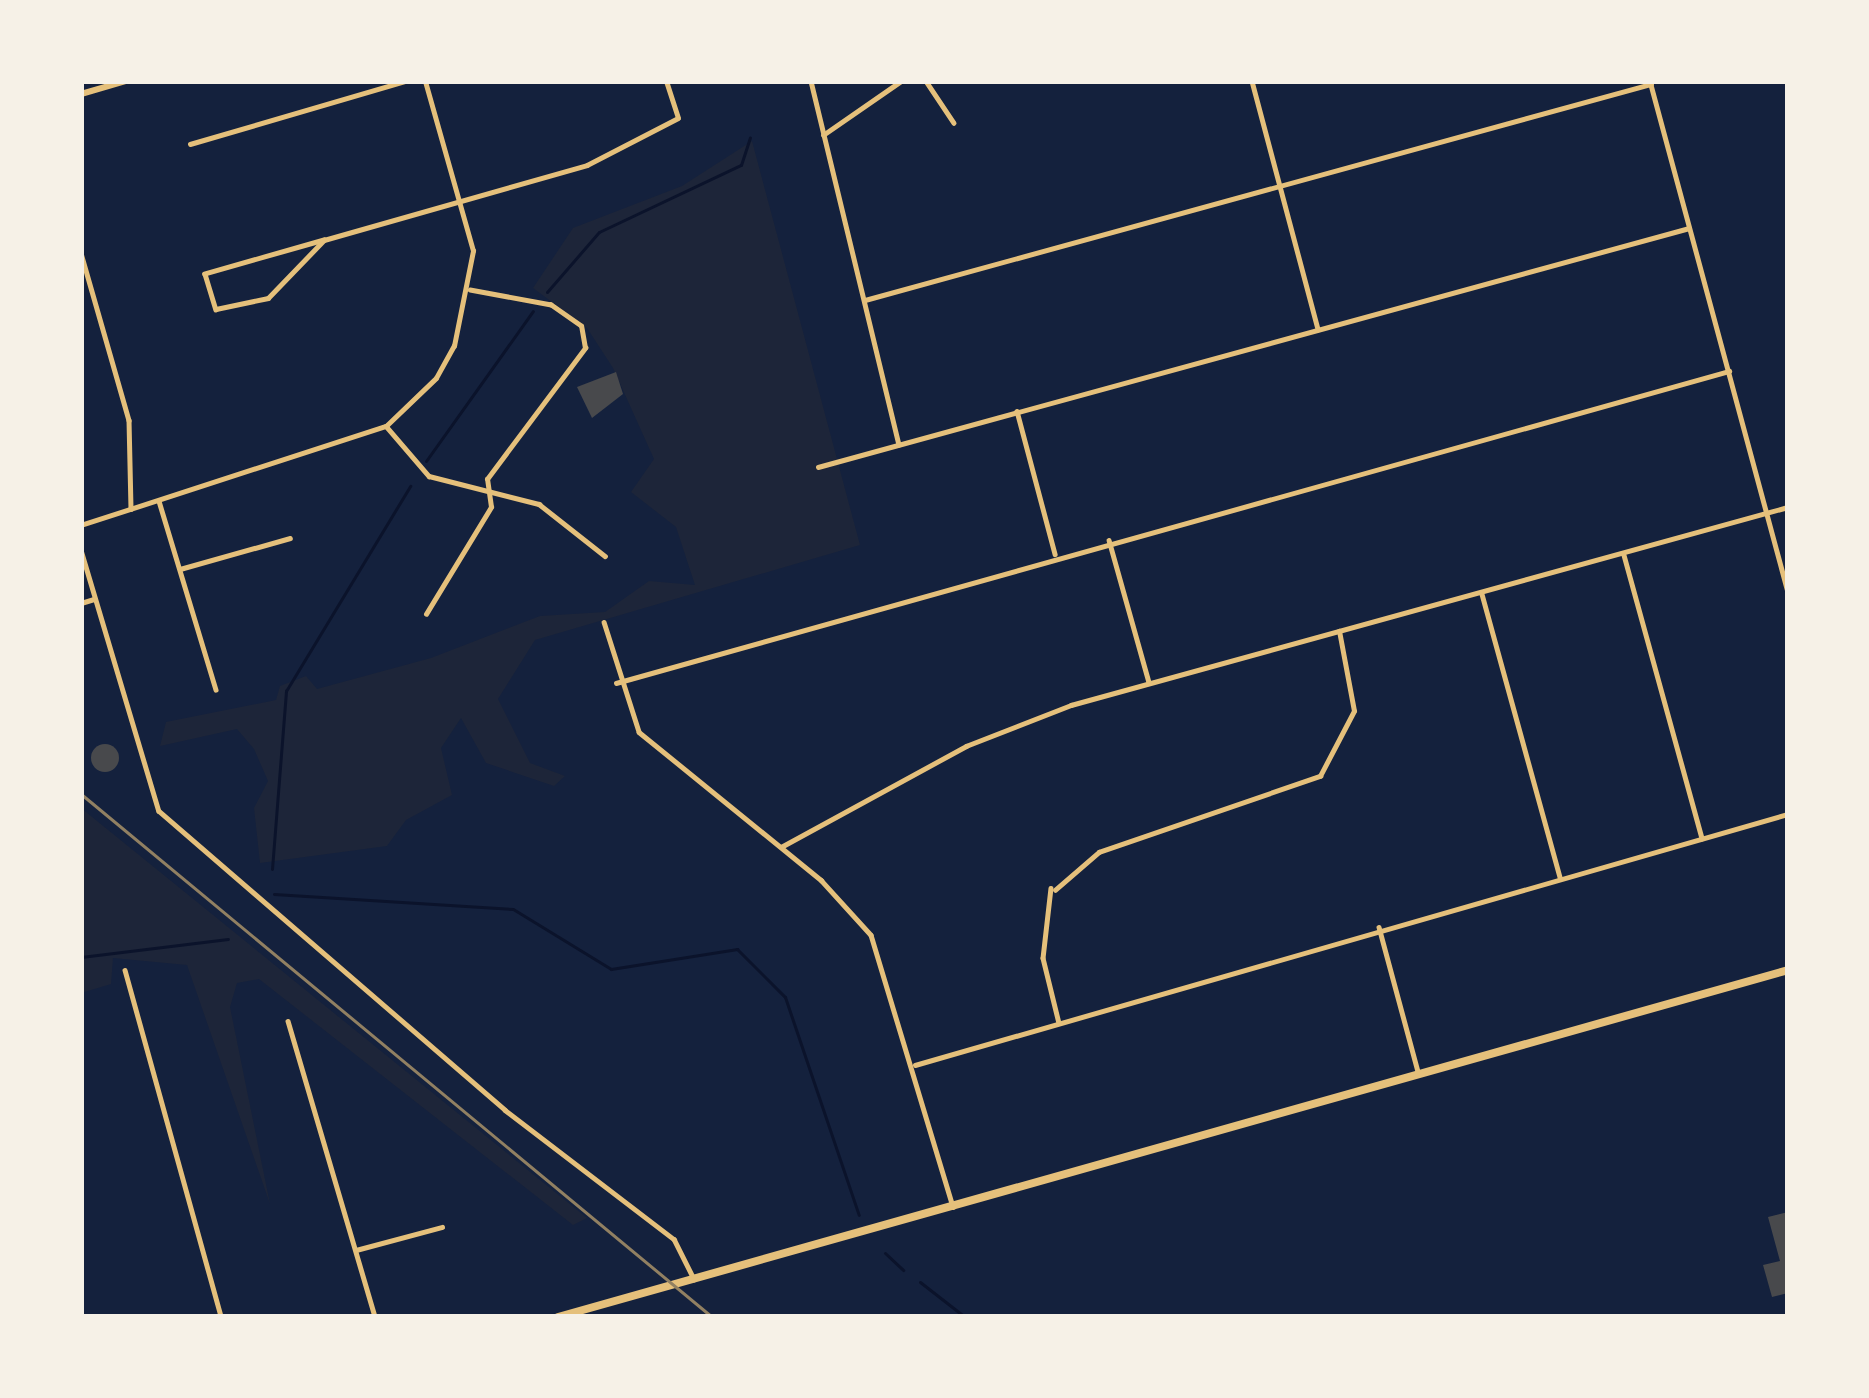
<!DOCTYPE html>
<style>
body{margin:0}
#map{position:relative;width:1869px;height:1398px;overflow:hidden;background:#14213d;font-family:Georgia,serif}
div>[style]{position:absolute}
.green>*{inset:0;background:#1d2539}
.stream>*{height:3px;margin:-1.5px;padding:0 1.5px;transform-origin:1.5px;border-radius:1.5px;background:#0b132b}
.building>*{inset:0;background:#48494c}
.round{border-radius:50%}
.minor>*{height:4.5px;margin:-2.25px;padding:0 2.25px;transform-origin:2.25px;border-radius:2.25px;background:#e5c07b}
.tertiary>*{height:6px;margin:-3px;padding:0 3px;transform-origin:3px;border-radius:3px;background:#e5c07b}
.secondary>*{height:8px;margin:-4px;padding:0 4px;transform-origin:4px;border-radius:4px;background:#e5c07b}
.rail>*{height:3px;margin:-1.5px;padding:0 1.5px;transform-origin:1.5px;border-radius:1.5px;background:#918062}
span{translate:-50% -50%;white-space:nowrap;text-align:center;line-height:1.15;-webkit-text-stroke:10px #f6f1e7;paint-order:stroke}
.frame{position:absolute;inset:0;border:84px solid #f6f1e7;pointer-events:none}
</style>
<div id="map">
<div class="green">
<div style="clip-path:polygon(752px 141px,860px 545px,535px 640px,498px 699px,530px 763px,565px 776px,554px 786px,486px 763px,461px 718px,441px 748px,452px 795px,406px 820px,387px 846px,260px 863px,254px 808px,268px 781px,254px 749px,237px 729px,160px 746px,166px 722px,276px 700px,280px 686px,306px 676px,317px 689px,431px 658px,540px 616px,605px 612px,649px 581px,695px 585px,676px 527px,631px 492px,654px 459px,613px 368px,587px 328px,533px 288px,573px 228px,682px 186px)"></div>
<div style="clip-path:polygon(81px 808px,587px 1218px,573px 1225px,259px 979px,237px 983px,230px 1007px,270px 1204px,187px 965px,113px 958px,111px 984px,81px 993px)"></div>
</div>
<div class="stream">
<div style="left:547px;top:292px;width:79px;rotate:-49.1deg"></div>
<div style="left:599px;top:232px;width:157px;rotate:-25.3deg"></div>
<div style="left:741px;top:165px;width:29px;rotate:-72deg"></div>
<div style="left:426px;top:461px;width:184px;rotate:-54.5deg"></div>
<div style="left:272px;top:869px;width:179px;rotate:-85.5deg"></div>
<div style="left:286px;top:691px;width:240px;rotate:-58.8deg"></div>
<div style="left:274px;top:894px;width:239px;rotate:3.6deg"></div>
<div style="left:513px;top:909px;width:115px;rotate:31.5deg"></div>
<div style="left:611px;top:969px;width:128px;rotate:-9deg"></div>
<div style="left:737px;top:949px;width:68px;rotate:45deg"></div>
<div style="left:785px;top:997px;width:230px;rotate:71.3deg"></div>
<div style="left:81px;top:957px;width:148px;rotate:-7deg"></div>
<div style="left:885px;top:1253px;width:25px;rotate:43deg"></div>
<div style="left:920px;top:1282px;width:57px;rotate:37.9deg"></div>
</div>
<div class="building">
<div style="clip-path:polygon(616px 372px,623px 394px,592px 418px,577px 387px)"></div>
<div class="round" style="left:91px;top:744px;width:28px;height:28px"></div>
<div style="clip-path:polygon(1788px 1212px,1788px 1293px,1772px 1297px,1763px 1265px,1780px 1261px,1768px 1217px)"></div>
</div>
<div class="minor">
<div style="left:811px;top:81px;width:374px;rotate:76.4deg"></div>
<div style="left:926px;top:81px;width:50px;rotate:56.3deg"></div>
<div style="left:1252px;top:81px;width:257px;rotate:75.1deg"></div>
<div style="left:1650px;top:81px;width:529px;rotate:74.89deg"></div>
<div style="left:823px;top:135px;width:95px;rotate:-34.7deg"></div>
<div style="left:190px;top:144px;width:225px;rotate:-16.3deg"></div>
<div style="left:324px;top:240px;width:124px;rotate:164.1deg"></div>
<div style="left:205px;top:274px;width:37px;rotate:73deg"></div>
<div style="left:216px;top:309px;width:53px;rotate:-11.9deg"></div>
<div style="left:268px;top:298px;width:81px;rotate:-46deg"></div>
<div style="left:324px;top:240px;width:273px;rotate:-15.9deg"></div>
<div style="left:587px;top:165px;width:102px;rotate:-27.3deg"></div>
<div style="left:678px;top:118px;width:39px;rotate:-108deg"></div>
<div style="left:81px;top:253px;width:174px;rotate:74deg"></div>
<div style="left:129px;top:420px;width:89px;rotate:88.7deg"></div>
<div style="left:865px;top:300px;width:815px;rotate:-15.37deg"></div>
<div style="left:1017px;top:411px;width:148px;rotate:75.1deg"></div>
<div style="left:386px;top:426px;width:66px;rotate:49.3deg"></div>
<div style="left:429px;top:476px;width:114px;rotate:14.3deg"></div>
<div style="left:539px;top:504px;width:84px;rotate:38.2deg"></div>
<div style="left:818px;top:467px;width:903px;rotate:-15.34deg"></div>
<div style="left:159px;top:501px;width:197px;rotate:73.2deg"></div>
<div style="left:81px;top:525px;width:321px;rotate:-18deg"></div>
<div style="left:386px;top:426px;width:69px;rotate:-43.8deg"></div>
<div style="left:436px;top:378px;width:37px;rotate:-61deg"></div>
<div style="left:454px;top:346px;width:97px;rotate:-78.7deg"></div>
<div style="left:473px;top:251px;width:177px;rotate:-105.8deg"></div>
<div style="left:1109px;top:540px;width:148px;rotate:74.3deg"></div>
<div style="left:81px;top:550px;width:272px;rotate:73.4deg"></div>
<div style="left:159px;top:811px;width:457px;rotate:40.8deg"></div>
<div style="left:505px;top:1110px;width:213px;rotate:37.4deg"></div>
<div style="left:674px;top:1239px;width:45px;rotate:63.4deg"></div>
<div style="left:1624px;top:555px;width:294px;rotate:74.6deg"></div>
<div style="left:180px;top:569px;width:114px;rotate:-15.7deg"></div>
<div style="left:1482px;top:594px;width:295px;rotate:74.6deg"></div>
<div style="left:81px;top:603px;width:14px;rotate:-17deg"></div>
<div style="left:426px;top:614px;width:125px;rotate:-58.7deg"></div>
<div style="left:491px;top:507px;width:28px;rotate:-98deg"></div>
<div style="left:487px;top:479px;width:164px;rotate:-53.2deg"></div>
<div style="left:585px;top:348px;width:22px;rotate:-100deg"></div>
<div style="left:581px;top:326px;width:37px;rotate:-145deg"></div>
<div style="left:551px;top:305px;width:82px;rotate:-169.5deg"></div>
<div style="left:604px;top:622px;width:115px;rotate:72.3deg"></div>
<div style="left:639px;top:732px;width:235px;rotate:39.1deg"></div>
<div style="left:821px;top:880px;width:74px;rotate:47.7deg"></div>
<div style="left:871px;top:935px;width:284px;rotate:73.2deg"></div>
<div style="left:616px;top:683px;width:1156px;rotate:-15.66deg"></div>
<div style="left:781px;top:847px;width:211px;rotate:-28.6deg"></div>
<div style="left:966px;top:746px;width:113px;rotate:-21.3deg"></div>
<div style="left:1071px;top:705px;width:744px;rotate:-15.44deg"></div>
<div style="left:1051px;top:888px;width:70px;rotate:96.5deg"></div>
<div style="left:1043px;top:958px;width:67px;rotate:76.2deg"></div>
<div style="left:1055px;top:890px;width:58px;rotate:-40.8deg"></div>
<div style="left:1099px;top:852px;width:234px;rotate:-19deg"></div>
<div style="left:1320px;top:776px;width:73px;rotate:-62.4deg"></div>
<div style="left:1354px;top:711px;width:81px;rotate:-100.6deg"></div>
<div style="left:1379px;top:927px;width:150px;rotate:74.9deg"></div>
<div style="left:125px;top:970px;width:360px;rotate:74.5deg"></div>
<div style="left:288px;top:1021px;width:309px;rotate:73.6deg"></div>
<div style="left:915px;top:1065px;width:908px;rotate:-16.04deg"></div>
<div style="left:356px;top:1250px;width:89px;rotate:-15deg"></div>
</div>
<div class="tertiary">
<div style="left:81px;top:94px;width:47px;rotate:-16.1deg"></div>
</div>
<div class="secondary">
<div style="left:558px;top:1317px;width:1278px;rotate:-15.75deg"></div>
</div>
<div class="rail">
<div style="left:81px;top:794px;width:820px;rotate:39.65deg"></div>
</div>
<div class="frame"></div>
</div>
